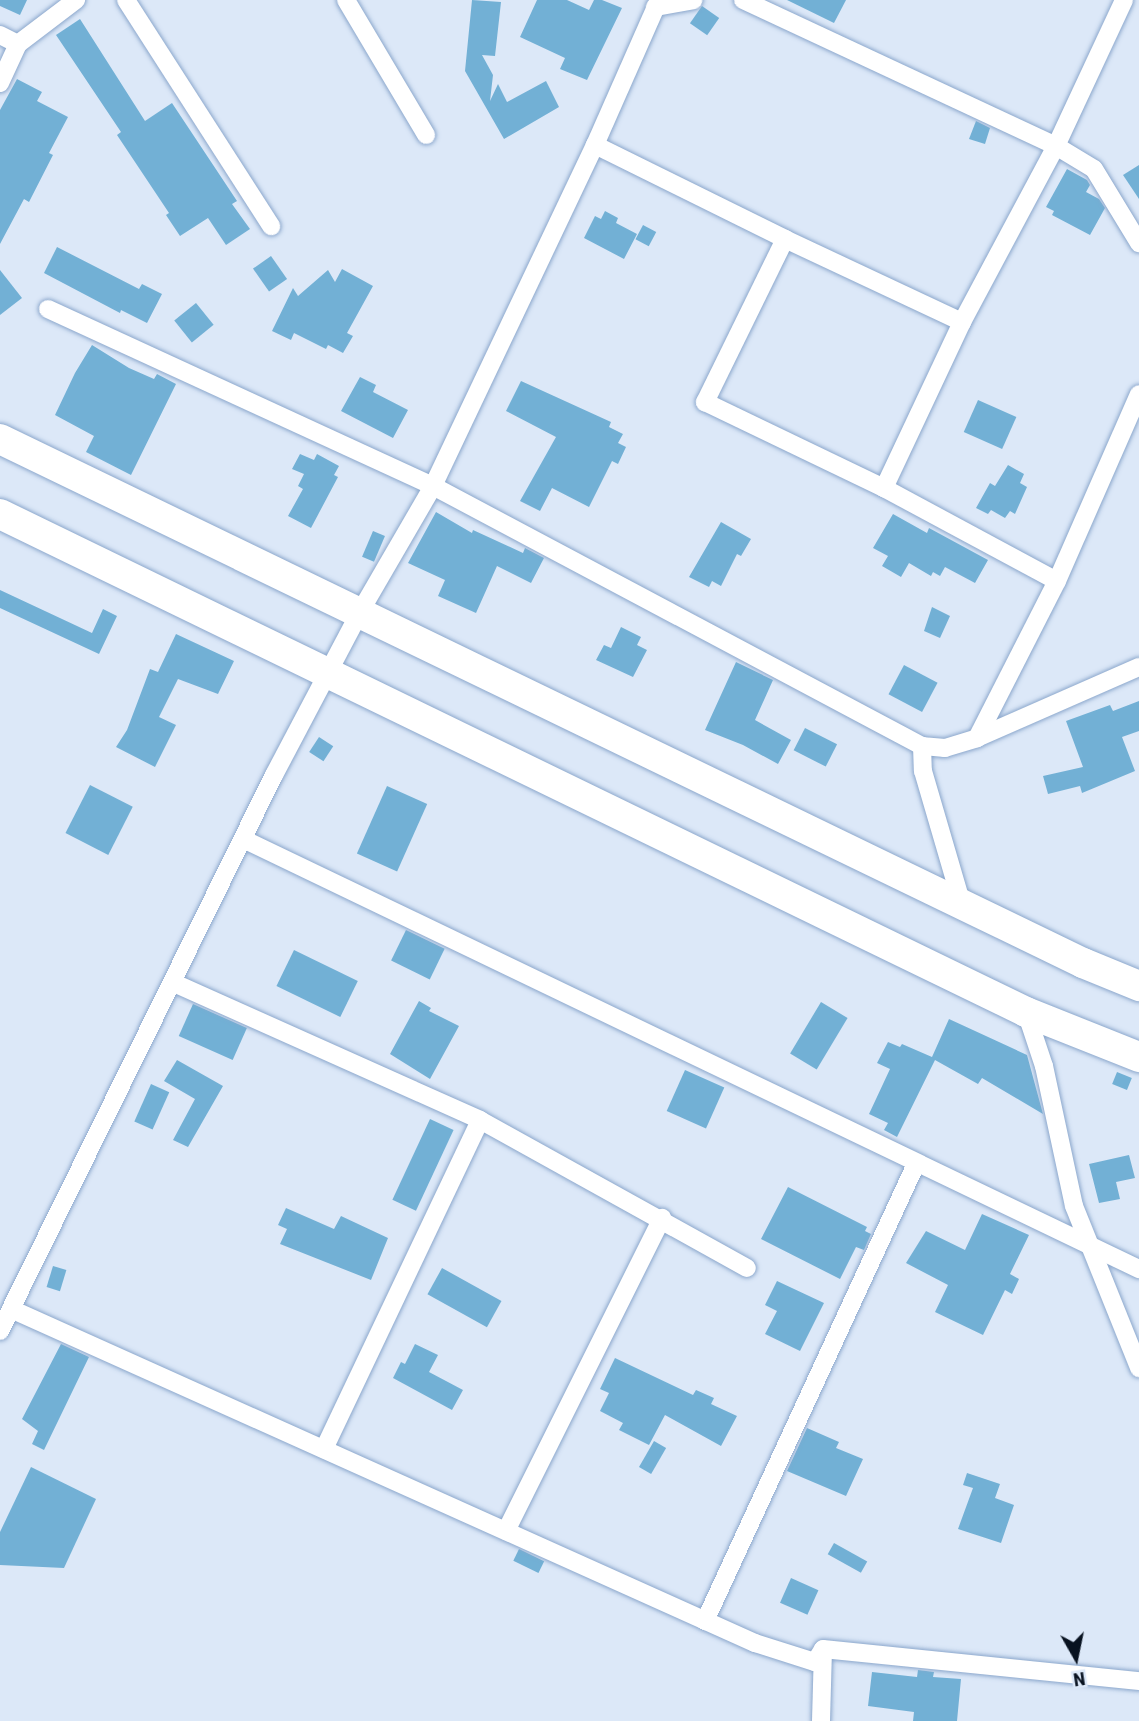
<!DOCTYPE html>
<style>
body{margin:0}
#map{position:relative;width:1139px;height:1721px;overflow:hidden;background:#dce8f8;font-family:"Roboto Condensed",sans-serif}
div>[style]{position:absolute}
.building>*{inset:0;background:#72b0d5;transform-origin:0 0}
.roads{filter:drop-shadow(0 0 2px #8ba7cc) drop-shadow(0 0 2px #8ba7cc)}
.minor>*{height:18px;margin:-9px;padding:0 9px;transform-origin:9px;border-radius:9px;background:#fff}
.trunk>*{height:30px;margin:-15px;padding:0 15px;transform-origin:15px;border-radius:15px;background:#fff}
span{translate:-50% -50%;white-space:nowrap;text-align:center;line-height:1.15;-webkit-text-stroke:5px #dce8f8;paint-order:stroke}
.north{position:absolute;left:1041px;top:1623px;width:70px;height:70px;-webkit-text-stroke:5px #dce8f8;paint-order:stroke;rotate:171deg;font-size:19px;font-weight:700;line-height:28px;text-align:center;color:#081220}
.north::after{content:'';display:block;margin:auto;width:24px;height:32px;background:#081220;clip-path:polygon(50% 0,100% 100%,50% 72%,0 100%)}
</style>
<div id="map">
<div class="building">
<div style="clip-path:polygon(0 0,27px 0,20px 15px,0 6px)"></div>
<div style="clip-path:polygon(472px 0,501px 2px,495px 56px,482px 55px,493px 75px,490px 101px,498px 84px,507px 102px,546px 81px,559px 107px,504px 139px,465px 71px)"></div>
<div style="clip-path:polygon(537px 0,567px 0,589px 10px,594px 0,602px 0,622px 8px,587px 80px,560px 69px,565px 58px,520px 37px)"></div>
<div style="clip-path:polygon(787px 0,846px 0,834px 23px)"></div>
<div style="left:702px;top:6px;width:21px;height:21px;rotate:35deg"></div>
<div style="clip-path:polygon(80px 19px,145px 121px,172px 103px,237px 201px,232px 204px,250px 229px,226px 245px,208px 218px,180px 236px,166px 215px,169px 213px,117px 135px,121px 132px,56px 35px)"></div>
<div style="clip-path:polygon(17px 79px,42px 92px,37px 101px,68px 117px,49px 153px,53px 155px,29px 202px,24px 199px,0 244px,0 110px)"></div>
<div style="clip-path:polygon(976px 121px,990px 128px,985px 144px,969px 139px)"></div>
<div style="clip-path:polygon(1139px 165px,1139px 199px,1123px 175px)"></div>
<div style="clip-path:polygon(1067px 169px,1087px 180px,1090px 185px,1086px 192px,1099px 199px,1105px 208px,1090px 235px,1052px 215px,1054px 211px,1046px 207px)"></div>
<div style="clip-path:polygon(605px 211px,618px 218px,616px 223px,637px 234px,624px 259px,584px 238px,595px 216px,601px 219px)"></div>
<div style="left:643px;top:225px;width:15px;height:16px;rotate:28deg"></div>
<div style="clip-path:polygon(57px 247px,139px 289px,142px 284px,162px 294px,147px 323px,121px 310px,120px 313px,44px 273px)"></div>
<div style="left:271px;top:256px;width:28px;height:22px;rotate:55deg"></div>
<div style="clip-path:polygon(342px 269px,373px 286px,347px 333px,353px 336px,343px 353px,328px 345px,326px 349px,294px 333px,291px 340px,272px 331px,293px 288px,298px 296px,328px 270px,335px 282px)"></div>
<div style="clip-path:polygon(0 270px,22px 298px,0 315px)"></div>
<div style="left:196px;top:303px;width:28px;height:28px;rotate:51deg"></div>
<div style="clip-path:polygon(92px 345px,129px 368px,154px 379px,157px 374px,176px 384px,131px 475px,86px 452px,94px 436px,55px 415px,75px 373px)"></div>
<div style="clip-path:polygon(360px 377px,376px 385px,373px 392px,408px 410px,393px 438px,341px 411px)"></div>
<div style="clip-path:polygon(521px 381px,611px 422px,609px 427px,623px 434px,618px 443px,626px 447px,618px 464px,612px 461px,589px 507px,552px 488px,540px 511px,520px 501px,556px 437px,506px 411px)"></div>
<div style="left:978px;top:400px;width:42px;height:35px;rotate:24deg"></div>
<div style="clip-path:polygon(300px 454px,314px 460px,317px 454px,339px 466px,334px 475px,338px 477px,311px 528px,288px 516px,303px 489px,298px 486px,304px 474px,292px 469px)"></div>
<div style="clip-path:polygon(1008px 465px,1024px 474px,1020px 483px,1027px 487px,1015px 514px,1010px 511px,1005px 518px,991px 510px,988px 514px,976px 508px,990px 483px,995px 486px)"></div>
<div style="clip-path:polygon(436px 512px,472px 533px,473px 530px,523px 553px,525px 548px,544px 558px,531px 583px,497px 566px,476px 613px,438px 596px,445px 580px,408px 563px)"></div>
<div style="clip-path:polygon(893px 514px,927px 533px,929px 528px,988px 560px,975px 583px,945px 567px,940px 576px,933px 572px,931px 576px,909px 563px,901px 577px,882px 566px,888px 556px,873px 548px)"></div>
<div style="clip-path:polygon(721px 522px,751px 539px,741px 556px,737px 554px,721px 586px,712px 581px,709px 587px,689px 577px)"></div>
<div style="left:373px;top:531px;width:13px;height:28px;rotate:23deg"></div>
<div style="clip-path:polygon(0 590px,92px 633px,103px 609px,117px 616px,99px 654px,0 608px)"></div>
<div style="clip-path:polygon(932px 607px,950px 616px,940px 638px,924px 631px)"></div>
<div style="clip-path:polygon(621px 627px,641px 637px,637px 645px,647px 650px,633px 677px,596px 660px,604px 645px,611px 648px)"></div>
<div style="clip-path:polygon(176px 634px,234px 661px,218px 694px,178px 679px,159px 717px,176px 725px,155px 767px,116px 747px,127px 730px,150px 669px,158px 672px)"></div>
<div style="clip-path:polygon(736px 662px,773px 680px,755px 720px,791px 740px,778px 764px,743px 745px,705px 730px)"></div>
<div style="left:904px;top:665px;width:38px;height:33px;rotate:28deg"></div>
<div style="clip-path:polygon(1139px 701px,1139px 731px,1122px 737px,1135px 771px,1082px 793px,1080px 786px,1048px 794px,1043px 776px,1083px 767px,1066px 721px,1110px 705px,1113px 711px)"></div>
<div style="left:805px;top:728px;width:36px;height:25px;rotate:27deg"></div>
<div style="left:319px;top:737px;width:17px;height:18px;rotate:33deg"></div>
<div style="left:90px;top:785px;width:48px;height:54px;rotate:27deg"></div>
<div style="left:387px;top:786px;width:44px;height:74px;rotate:24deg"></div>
<div style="left:406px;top:930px;width:43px;height:34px;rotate:26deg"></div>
<div style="left:294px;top:950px;width:71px;height:40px;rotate:26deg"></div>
<div style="clip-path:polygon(419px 1001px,431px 1008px,429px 1011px,459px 1026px,430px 1079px,390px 1054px)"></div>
<div style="left:821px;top:1002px;width:31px;height:60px;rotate:31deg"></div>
<div style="left:193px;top:1004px;width:59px;height:35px;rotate:24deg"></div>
<div style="clip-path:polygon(949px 1019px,1027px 1055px,1043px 1114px,982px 1078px,978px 1084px,935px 1060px,897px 1137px,884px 1130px,888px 1123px,869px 1114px,890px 1069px,877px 1063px,888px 1042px,900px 1047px,902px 1044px,932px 1057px)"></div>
<div style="clip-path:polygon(177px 1060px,223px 1086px,188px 1147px,173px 1140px,195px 1099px,164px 1081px)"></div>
<div style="left:685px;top:1070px;width:43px;height:45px;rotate:24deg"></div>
<div style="left:1117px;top:1072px;width:16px;height:13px;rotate:22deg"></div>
<div style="left:151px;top:1084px;width:20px;height:41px;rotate:24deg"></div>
<div style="left:430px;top:1119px;width:26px;height:89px;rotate:25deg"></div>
<div style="clip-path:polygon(1129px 1155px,1135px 1178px,1116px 1182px,1120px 1199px,1099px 1203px,1089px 1164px)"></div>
<div style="clip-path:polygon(788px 1187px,867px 1227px,865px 1231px,871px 1234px,864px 1250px,856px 1247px,840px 1279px,761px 1239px)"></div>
<div style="clip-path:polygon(286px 1208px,334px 1229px,341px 1216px,388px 1238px,371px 1280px,280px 1244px,287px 1229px,278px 1225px)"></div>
<div style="clip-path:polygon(982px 1214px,1029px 1235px,1010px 1274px,1019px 1279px,1012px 1294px,1005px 1290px,983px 1335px,935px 1312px,948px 1285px,906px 1263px,926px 1231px,965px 1250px)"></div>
<div style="left:53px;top:1266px;width:14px;height:22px;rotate:17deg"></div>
<div style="left:442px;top:1268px;width:68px;height:30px;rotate:29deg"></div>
<div style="clip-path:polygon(777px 1281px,824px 1303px,800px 1351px,765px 1334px,777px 1311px,765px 1305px)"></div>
<div style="clip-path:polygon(61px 1344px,89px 1357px,44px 1450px,32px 1444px,38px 1431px,22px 1419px)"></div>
<div style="clip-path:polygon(415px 1344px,438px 1355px,429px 1372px,463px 1390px,452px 1410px,393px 1378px,401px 1362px,405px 1364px)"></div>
<div style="clip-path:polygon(615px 1358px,693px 1395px,696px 1390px,714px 1398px,711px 1404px,737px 1416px,721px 1446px,665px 1415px,649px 1445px,619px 1430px,623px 1423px,600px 1411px,609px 1393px,600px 1389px)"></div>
<div style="clip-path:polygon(807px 1428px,839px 1442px,836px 1448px,863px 1459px,846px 1496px,787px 1471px)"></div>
<div style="left:654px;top:1441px;width:14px;height:30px;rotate:30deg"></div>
<div style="clip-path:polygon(31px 1467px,96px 1499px,64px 1568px,0 1565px,0 1532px)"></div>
<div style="clip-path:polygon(967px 1473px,1000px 1484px,995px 1498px,1014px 1505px,1001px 1543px,958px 1529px,973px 1488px,963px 1485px)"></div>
<div style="left:834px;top:1543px;width:38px;height:13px;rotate:29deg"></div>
<div style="left:519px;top:1549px;width:28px;height:13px;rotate:26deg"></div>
<div style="left:791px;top:1578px;width:30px;height:27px;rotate:24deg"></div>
<div style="clip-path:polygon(918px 1670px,934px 1672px,933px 1677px,961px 1679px,957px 1721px,913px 1721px,914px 1712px,868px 1706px,872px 1672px,917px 1677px)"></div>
</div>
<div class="roads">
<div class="minor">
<div style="left:126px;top:0;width:269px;rotate:57.3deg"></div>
<div style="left:346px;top:0;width:157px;rotate:59.3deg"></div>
<div style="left:743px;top:0;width:345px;rotate:25deg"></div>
<div style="left:1056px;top:146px;width:44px;rotate:31.2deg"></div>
<div style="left:1094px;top:169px;width:87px;rotate:58.7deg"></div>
<div style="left:655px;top:7px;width:39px;rotate:-10deg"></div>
<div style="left:0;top:35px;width:20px;rotate:27deg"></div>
<div style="left:0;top:83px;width:43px;rotate:-65.2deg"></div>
<div style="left:18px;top:44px;width:73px;rotate:-37.2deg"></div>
<div style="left:595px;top:145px;width:212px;rotate:26.3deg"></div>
<div style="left:48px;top:309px;width:424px;rotate:24.7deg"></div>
<div style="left:433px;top:486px;width:554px;rotate:28deg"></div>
<div style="left:922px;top:746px;width:23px;rotate:5deg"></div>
<div style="left:945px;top:748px;width:34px;rotate:-17deg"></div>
<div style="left:977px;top:738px;width:177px;rotate:-23.7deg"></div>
<div style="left:962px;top:322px;width:195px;rotate:-154.9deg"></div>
<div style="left:785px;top:239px;width:182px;rotate:116.1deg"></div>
<div style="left:705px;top:402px;width:199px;rotate:25.7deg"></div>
<div style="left:884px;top:488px;width:196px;rotate:28.3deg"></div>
<div style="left:884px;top:488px;width:183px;rotate:-64.8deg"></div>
<div style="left:962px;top:322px;width:200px;rotate:-61.9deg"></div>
<div style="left:1056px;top:146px;width:161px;rotate:-65deg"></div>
<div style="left:977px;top:738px;width:176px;rotate:-63deg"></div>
<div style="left:1057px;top:581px;width:204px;rotate:-66.3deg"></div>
<div style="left:922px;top:746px;width:25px;rotate:88deg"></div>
<div style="left:923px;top:771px;width:139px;rotate:73.7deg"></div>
<div style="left:243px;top:839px;width:994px;rotate:25.64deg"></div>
<div style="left:174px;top:983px;width:335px;rotate:24.1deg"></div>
<div style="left:480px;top:1120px;width:305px;rotate:29deg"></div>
<div style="left:1026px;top:1012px;width:57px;rotate:71.6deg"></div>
<div style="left:1044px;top:1066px;width:143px;rotate:77.9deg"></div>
<div style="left:1074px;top:1206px;width:175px;rotate:68.1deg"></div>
<div style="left:11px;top:1309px;width:816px;rotate:24.18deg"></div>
<div style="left:755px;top:1643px;width:63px;rotate:17.6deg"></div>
<div style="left:815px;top:1662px;width:15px;rotate:-58deg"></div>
<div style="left:823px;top:1649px;width:318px;rotate:5.8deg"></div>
<div style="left:0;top:1331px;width:620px;rotate:-63.77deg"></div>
<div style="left:274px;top:775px;width:184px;rotate:-62.2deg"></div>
<div style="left:360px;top:612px;width:146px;rotate:-59.9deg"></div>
<div style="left:433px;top:486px;width:378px;rotate:-64.6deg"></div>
<div style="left:595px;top:145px;width:158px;rotate:-66.2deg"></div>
<div style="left:324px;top:1449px;width:364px;rotate:-64.6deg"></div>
<div style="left:506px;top:1531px;width:350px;rotate:-63.5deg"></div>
<div style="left:705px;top:1621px;width:503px;rotate:-65.22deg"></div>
<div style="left:821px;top:1721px;width:70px;rotate:-88.4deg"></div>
</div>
<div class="trunk">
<div style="left:0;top:439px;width:1203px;rotate:25.82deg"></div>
<div style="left:1083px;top:963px;width:61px;rotate:22.3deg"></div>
<div style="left:0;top:514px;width:1140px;rotate:25.89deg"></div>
<div style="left:1026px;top:1012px;width:122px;rotate:21.7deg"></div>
</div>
</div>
<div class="north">N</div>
</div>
